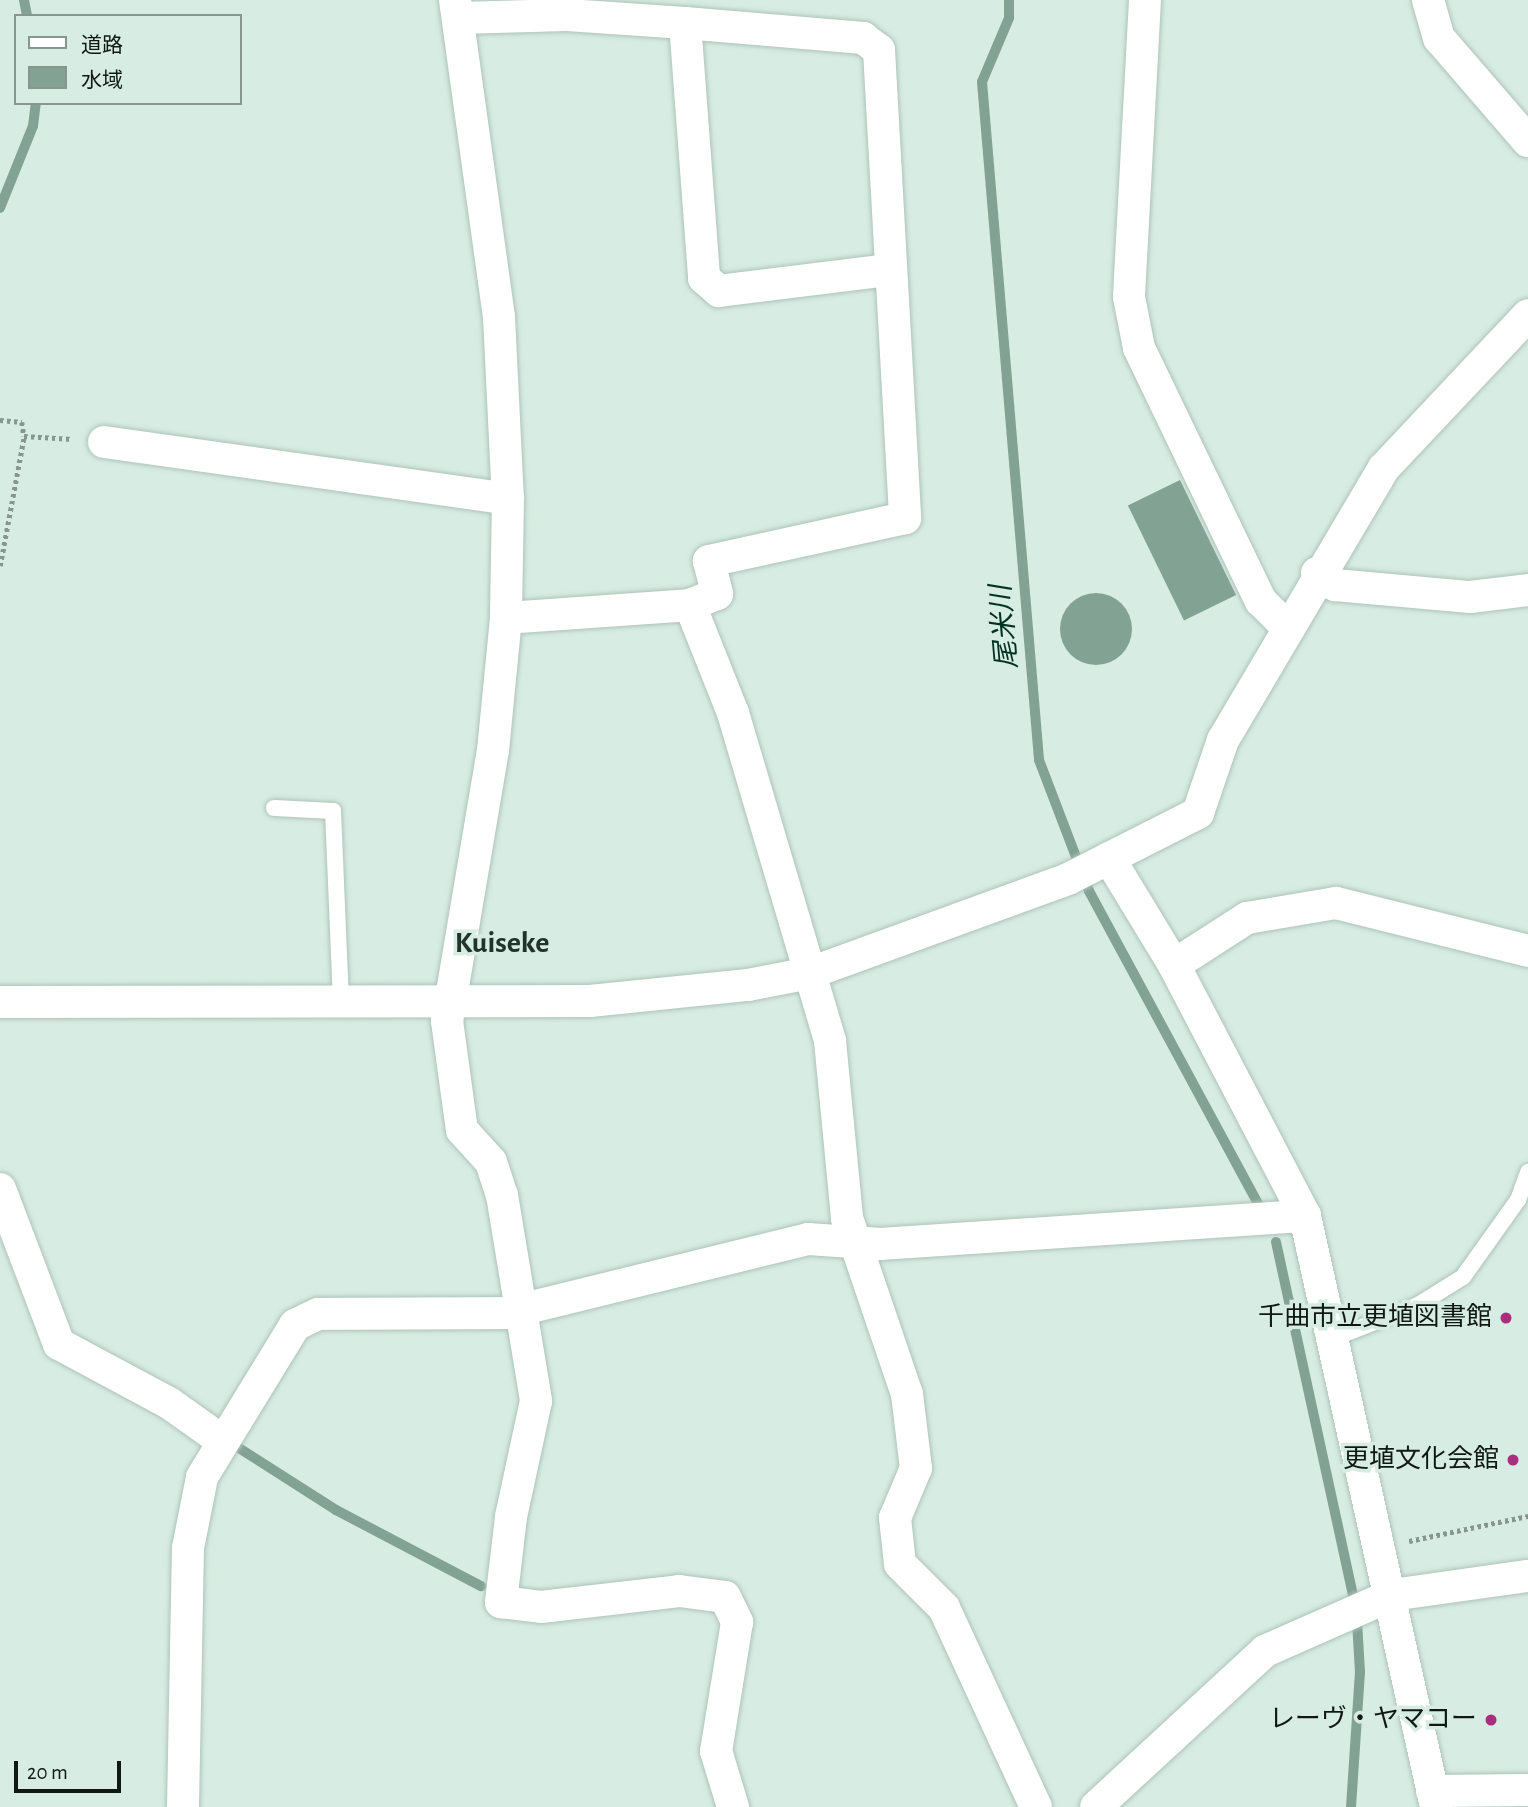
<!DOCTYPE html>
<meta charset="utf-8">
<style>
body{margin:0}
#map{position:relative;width:1528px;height:1807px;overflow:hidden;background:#d7ece2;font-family:"Alegreya Sans","Noto Sans JP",sans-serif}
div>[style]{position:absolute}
.water>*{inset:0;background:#82a293;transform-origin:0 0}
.round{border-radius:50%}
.stream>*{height:10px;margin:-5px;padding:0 5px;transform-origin:5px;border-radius:5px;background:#82a293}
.path>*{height:4.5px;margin-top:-2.25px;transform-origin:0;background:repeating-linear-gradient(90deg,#87968f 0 3.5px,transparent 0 7px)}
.roads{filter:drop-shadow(0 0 2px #aec3b9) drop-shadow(0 0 2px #aec3b9)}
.lane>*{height:16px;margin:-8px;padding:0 8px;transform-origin:8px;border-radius:8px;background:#fff}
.street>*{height:32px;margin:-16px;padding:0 16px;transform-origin:16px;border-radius:16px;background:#fff}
.dots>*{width:19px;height:19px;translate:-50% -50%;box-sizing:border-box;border:4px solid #d7ece2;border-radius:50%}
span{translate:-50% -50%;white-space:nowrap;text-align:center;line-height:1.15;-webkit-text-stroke:7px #d7ece2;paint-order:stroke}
.poi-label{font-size:26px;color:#101815}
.right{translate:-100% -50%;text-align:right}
.water-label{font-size:28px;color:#023223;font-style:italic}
.quarter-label{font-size:30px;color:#22332b;font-weight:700}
.legend{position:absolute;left:14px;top:14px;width:228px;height:91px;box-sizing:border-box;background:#d7ece2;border:2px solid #879790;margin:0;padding:9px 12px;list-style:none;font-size:21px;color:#101815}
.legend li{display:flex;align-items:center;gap:14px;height:35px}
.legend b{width:35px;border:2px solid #879790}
.scale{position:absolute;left:14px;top:1761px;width:107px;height:32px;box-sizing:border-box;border:4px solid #101815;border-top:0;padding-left:9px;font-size:21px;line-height:24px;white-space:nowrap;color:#101815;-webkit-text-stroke:5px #d7ece2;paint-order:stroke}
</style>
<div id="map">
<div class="water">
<div style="left:1180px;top:480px;width:128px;height:58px;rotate:64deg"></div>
<div class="round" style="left:1060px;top:593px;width:72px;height:72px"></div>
</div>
<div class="stream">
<div style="left:24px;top:0;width:16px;rotate:79deg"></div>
<div style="left:1009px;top:0;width:18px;rotate:90deg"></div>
<div style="left:1009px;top:18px;width:69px;rotate:112.9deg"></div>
<div style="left:982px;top:82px;width:680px;rotate:85.19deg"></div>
<div style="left:1039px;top:760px;width:140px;rotate:69.1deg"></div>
<div style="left:1089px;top:891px;width:357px;rotate:61.6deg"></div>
<div style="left:0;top:208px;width:88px;rotate:-68.1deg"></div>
<div style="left:33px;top:126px;width:23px;rotate:-83deg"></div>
<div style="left:1276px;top:1242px;width:362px;rotate:77.7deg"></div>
<div style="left:231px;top:1443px;width:125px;rotate:32.5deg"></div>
<div style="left:336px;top:1510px;width:164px;rotate:27.7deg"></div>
<div style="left:1351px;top:1807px;width:135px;rotate:-86.2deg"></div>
<div style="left:1360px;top:1672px;width:51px;rotate:-93.4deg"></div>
</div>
<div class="path">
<div style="left:0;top:420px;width:22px;rotate:5deg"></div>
<div style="left:22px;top:422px;width:14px;rotate:82deg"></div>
<div style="left:24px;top:436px;width:48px;rotate:3.6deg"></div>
<div style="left:0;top:566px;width:132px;rotate:-79.5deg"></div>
<div style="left:1409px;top:1541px;width:122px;rotate:-11.9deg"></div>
</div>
<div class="roads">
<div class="lane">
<div style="left:274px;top:808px;width:59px;rotate:2.9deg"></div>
<div style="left:333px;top:811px;width:193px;rotate:87.6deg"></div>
<div style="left:1334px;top:1338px;width:90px;rotate:-21.4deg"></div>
<div style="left:1418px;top:1305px;width:53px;rotate:-31.9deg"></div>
<div style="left:1463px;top:1277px;width:95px;rotate:-54.5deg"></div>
<div style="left:1518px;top:1200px;width:30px;rotate:-70deg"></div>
</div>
<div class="street">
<div style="left:455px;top:0;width:320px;rotate:82.1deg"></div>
<div style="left:499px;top:317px;width:182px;rotate:87.2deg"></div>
<div style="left:508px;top:499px;width:119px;rotate:91deg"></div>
<div style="left:506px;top:618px;width:133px;rotate:95.6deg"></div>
<div style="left:493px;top:750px;width:275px;rotate:99.6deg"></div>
<div style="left:447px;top:1021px;width:110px;rotate:82.2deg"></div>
<div style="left:462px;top:1130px;width:43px;rotate:47.8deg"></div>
<div style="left:491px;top:1162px;width:35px;rotate:72deg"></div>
<div style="left:502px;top:1195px;width:209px;rotate:80.6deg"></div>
<div style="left:536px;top:1401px;width:119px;rotate:102.2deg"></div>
<div style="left:511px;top:1517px;width:86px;rotate:96.7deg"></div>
<div style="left:501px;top:1602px;width:40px;rotate:7.1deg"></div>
<div style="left:541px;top:1607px;width:139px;rotate:-6.6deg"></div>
<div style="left:679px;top:1591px;width:46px;rotate:7.4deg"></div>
<div style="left:725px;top:1597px;width:28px;rotate:64deg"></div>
<div style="left:737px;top:1622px;width:131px;rotate:99.2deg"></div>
<div style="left:716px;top:1751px;width:59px;rotate:73.1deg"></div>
<div style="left:1145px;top:0;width:297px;rotate:93.1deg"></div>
<div style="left:1129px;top:297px;width:52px;rotate:78.9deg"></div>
<div style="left:1139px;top:348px;width:281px;rotate:64.3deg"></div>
<div style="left:1261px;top:601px;width:35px;rotate:45deg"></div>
<div style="left:1428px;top:0;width:40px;rotate:74deg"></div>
<div style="left:1439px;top:38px;width:136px;rotate:49.2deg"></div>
<div style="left:459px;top:18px;width:108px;rotate:-1.6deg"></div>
<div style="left:567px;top:15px;width:118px;rotate:3.9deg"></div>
<div style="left:685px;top:23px;width:179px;rotate:4.8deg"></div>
<div style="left:863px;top:38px;width:20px;rotate:37deg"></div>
<div style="left:879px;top:50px;width:469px;rotate:86.8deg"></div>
<div style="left:905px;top:518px;width:201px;rotate:167.6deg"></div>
<div style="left:709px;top:561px;width:34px;rotate:76deg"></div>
<div style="left:717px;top:594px;width:29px;rotate:158deg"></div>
<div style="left:685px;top:23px;width:256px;rotate:85.7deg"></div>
<div style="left:704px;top:278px;width:20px;rotate:41deg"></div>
<div style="left:719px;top:291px;width:170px;rotate:-7.1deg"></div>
<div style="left:104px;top:442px;width:408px;rotate:8deg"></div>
<div style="left:1317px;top:573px;width:22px;rotate:34deg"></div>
<div style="left:1335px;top:585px;width:136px;rotate:5.1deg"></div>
<div style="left:1470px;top:597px;width:58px;rotate:-6.9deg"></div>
<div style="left:506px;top:618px;width:184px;rotate:-4deg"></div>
<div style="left:690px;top:605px;width:116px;rotate:68.3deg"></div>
<div style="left:733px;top:713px;width:342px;rotate:73.5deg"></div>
<div style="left:830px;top:1041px;width:178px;rotate:84.5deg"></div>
<div style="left:847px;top:1218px;width:186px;rotate:71.2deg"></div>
<div style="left:907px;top:1394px;width:75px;rotate:83.1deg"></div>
<div style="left:916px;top:1468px;width:54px;rotate:112.8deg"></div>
<div style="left:895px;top:1518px;width:46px;rotate:83.8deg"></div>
<div style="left:900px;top:1564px;width:62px;rotate:45deg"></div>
<div style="left:944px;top:1608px;width:219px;rotate:65.2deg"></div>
<div style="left:1109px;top:858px;width:125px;rotate:58.7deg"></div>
<div style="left:1174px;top:965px;width:283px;rotate:62.4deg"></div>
<div style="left:1305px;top:1216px;width:605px;rotate:77.5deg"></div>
<div style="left:1174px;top:965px;width:87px;rotate:-32.8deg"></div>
<div style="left:1247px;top:918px;width:90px;rotate:-9.6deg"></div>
<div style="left:1336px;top:903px;width:198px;rotate:14deg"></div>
<div style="left:0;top:1002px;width:590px;rotate:-0.1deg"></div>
<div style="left:590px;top:1001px;width:159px;rotate:-5.8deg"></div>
<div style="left:748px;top:985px;width:63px;rotate:-11deg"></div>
<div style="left:810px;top:973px;width:275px;rotate:-20deg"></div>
<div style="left:1068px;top:879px;width:146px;rotate:-26.9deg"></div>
<div style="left:1198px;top:813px;width:77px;rotate:-71.1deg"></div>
<div style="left:1223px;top:740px;width:316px;rotate:-59.4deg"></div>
<div style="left:1384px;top:468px;width:210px;rotate:-46.7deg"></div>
<div style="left:0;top:1189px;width:166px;rotate:69.2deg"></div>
<div style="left:59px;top:1344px;width:125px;rotate:28.2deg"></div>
<div style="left:169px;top:1403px;width:64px;rotate:35.4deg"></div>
<div style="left:1432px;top:1791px;width:96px;rotate:-0.6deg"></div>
<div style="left:183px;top:1807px;width:259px;rotate:-88.9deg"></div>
<div style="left:188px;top:1548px;width:72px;rotate:-78.8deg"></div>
<div style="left:202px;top:1477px;width:178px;rotate:-58.5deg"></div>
<div style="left:295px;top:1325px;width:25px;rotate:-26deg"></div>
<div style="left:318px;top:1314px;width:189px;rotate:-0.3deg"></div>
<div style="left:507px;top:1313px;width:310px;rotate:-13.8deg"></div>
<div style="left:808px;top:1239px;width:73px;rotate:3.9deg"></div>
<div style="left:881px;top:1244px;width:425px;rotate:-3.8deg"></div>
<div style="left:1096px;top:1807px;width:230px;rotate:-42.7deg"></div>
<div style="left:1265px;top:1651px;width:139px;rotate:-23.8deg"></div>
<div style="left:1392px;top:1595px;width:137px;rotate:-8deg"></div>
</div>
</div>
<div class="dots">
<div style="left:1506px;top:1318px;background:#ab2d7d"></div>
<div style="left:1513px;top:1460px;background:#ab2d7d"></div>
<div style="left:1491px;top:1720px;background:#ab2d7d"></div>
</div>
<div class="poi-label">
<span class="right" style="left:1492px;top:1318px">千曲市立更埴図書館</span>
<span class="right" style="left:1499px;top:1460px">更埴文化会館</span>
<span class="right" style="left:1477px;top:1720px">レーヴ・ヤマコー</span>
</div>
<div class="water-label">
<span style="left:1005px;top:627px;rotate:-95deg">尾米川</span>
</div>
<div class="quarter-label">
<span style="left:502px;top:943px">Kuiseke</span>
</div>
<ul class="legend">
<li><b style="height:9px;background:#fff"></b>道路</li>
<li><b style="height:19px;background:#82a293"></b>水域</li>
</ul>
<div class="scale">20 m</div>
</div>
